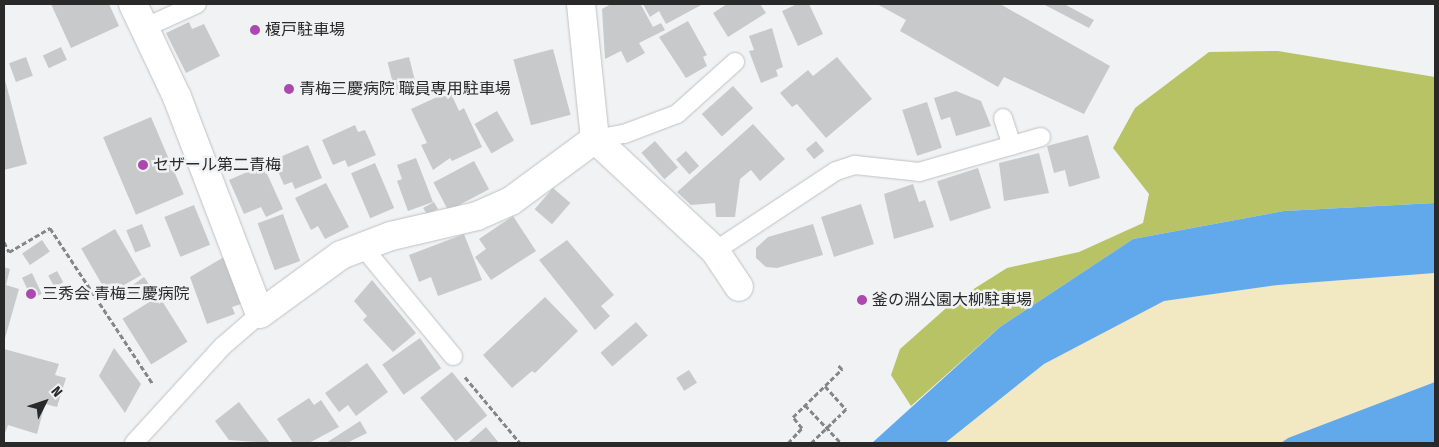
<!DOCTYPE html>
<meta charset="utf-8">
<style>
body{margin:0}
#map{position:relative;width:1439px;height:447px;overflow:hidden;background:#f1f2f3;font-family:"Fira Sans Condensed","Noto Sans JP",sans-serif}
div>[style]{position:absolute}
.forest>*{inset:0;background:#b7c364}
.sand>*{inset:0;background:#f2e9c3}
.water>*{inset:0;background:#61a9eb}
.building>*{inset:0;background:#c8c9ca;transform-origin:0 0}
.path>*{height:3px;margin-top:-1.5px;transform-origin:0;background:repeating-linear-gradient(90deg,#868687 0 5px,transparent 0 7.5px)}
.roads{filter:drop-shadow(0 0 1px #c0c1c2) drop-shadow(0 0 1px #c0c1c2)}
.lane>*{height:18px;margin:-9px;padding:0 9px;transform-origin:9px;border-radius:9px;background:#fff}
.street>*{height:28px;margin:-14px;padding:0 14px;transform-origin:14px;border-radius:14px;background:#fff}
.path-bridge>*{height:3px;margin-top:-1.5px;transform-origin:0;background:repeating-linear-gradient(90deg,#868687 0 5px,transparent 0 7.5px)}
.dots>*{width:14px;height:14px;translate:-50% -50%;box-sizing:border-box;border:2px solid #f1f2f3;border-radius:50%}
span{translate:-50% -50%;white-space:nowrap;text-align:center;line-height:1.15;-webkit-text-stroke:5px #f1f2f3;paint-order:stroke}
.poi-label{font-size:16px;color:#292929}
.left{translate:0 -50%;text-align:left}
.frame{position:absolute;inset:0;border:5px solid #292929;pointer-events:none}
.north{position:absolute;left:20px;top:377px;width:50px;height:50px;-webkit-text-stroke:4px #f1f2f3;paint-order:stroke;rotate:49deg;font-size:14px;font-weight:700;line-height:20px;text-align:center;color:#292929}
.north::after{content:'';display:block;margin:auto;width:18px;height:22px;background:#292929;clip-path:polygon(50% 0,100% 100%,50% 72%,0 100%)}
</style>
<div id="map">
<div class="forest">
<div style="clip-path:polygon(1278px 51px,1435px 77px,1435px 203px,1284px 211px,1133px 239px,1000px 327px,911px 406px,891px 375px,900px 349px,953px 302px,1007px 268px,1079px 252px,1143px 223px,1149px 194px,1113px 148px,1135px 108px,1209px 52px)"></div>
</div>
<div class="sand">
<div style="clip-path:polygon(1435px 273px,1435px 382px,1281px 443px,945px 443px,1044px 364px,1164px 301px,1278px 285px)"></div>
</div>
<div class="water">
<div style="clip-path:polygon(1435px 203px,1435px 273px,1278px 285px,1164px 301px,1044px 364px,945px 443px,872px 443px,1000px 327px,1133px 239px,1284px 211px)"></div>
<div style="clip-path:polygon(1435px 382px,1435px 443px,1281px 443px,1288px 438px)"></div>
</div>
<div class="building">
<div style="clip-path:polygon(51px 4px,109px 4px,119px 26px,71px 48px)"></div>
<div style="clip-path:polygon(611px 4px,641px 5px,653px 27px,661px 23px,665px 30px,639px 43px,645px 53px,627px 63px,621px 51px,605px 59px,602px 9px)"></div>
<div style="clip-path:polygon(643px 4px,703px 4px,666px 24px,659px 11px,650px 17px)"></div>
<div style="clip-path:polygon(727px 4px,760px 4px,766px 13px,728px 37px,713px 13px)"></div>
<div style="clip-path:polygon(797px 4px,809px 4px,823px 34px,798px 46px,782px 11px)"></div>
<div style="clip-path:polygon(877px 4px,1000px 4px,1110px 66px,1084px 114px,1004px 77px,998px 87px,900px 31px,906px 20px)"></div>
<div style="clip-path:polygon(1043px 4px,1064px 4px,1094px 20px,1089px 28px)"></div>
<div style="clip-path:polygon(688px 21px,707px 55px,703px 57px,707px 66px,686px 78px,659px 37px)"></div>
<div style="clip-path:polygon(189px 22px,192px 29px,204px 24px,220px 56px,186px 73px,166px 33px)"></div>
<div style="clip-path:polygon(772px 28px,783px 67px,776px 70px,778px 76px,761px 83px,749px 51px,754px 50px,749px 36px)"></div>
<div style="left:61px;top:47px;width:14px;height:20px;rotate:65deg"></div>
<div style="left:553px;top:49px;width:68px;height:41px;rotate:75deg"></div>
<div style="left:26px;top:57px;width:20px;height:18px;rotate:70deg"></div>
<div style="left:409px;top:57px;width:34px;height:22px;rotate:76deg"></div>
<div style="clip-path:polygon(837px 57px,872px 99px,826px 138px,797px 104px,792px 107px,780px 93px,808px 70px,813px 76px)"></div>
<div style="clip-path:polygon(4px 76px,27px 164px,4px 170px)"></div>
<div style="left:733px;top:86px;width:30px;height:42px;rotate:48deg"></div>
<div style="clip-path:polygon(450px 91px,459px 111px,464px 108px,482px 147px,452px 161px,450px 158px,433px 170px,421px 145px,427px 143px,411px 109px)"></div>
<div style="clip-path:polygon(956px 91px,981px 101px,991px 126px,956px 136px,950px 117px,941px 120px,934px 98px)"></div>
<div style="left:927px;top:102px;width:48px;height:26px;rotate:72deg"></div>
<div style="left:497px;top:111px;width:34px;height:26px;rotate:60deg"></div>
<div style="left:151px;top:117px;width:84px;height:52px;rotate:67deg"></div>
<div style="clip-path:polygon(753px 124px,785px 159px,760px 181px,751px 170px,740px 179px,735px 217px,716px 217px,715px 203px,691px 205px,677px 192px)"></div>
<div style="clip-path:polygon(355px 125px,358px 132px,365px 130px,376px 155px,348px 167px,345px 160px,333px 165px,322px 140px)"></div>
<div style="clip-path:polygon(1088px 135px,1100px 178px,1069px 187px,1065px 170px,1054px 173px,1047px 146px)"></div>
<div style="left:655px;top:141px;width:35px;height:18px;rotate:49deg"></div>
<div style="left:816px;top:141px;width:13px;height:13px;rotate:51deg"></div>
<div style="clip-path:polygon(308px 145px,322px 178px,295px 189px,292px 182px,284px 185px,273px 160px)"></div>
<div style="left:686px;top:151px;width:20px;height:13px;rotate:49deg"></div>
<div style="clip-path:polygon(1039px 153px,1049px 193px,1004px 201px,999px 163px)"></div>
<div style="clip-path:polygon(416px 158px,433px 202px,408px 211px,397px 181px,402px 179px,397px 165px)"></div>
<div style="left:474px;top:161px;width:32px;height:46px;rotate:62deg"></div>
<div style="left:375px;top:163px;width:49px;height:26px;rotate:67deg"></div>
<div style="clip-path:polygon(263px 165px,283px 209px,266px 217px,261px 207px,244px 214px,229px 180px)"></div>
<div style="left:978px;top:168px;width:42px;height:43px;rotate:72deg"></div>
<div style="clip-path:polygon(326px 183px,349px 227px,325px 239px,318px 226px,311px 230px,295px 198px)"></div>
<div style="clip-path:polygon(913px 184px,919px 202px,925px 200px,934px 227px,894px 239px,884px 194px)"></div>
<div style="left:553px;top:188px;width:23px;height:28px;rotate:41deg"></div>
<div style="clip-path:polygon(434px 202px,438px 209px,427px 214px,423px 208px)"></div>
<div style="left:861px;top:204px;width:42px;height:42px;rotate:72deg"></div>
<div style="left:194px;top:205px;width:43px;height:32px;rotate:68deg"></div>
<div style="left:283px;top:214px;width:50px;height:27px;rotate:70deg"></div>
<div style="clip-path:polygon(513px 216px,536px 251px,491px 280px,475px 257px,486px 249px,479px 239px)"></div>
<div style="left:142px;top:224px;width:24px;height:17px;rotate:68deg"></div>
<div style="clip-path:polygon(813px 224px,823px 255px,777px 268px,766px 267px,756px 258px,756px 248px,768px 237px)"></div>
<div style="left:115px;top:229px;width:53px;height:39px;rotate:60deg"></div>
<div style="clip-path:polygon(464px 234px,482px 280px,438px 296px,431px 277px,419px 282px,409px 255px)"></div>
<div style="left:42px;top:240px;width:14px;height:24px;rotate:56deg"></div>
<div style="clip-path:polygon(567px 240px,614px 295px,601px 306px,610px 316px,595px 330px,539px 260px)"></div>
<div style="clip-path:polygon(224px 257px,241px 304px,232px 307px,235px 314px,207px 324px,190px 277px)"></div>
<div style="clip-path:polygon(4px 267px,10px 269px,6px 285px,19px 289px,4px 342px)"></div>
<div style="left:57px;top:271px;width:13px;height:10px;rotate:61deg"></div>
<div style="left:32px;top:273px;width:23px;height:11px;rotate:65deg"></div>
<div style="left:144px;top:277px;width:12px;height:17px;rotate:55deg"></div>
<div style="clip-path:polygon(372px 280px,416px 333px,393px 352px,363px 320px,367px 316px,354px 301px)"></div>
<div style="left:66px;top:285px;width:10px;height:12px;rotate:61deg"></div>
<div style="left:159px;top:296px;width:54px;height:43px;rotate:58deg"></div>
<div style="clip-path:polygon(545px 297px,578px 331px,535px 373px,532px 371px,512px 388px,483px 355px)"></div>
<div style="left:636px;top:322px;width:18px;height:47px;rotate:49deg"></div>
<div style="left:420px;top:338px;width:37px;height:46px;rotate:55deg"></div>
<div style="clip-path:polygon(114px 348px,141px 384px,125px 413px,99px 376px)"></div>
<div style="clip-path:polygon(4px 349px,59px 364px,55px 375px,66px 378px,57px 407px,45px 404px,37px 434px,8px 425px,4px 436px)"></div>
<div style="clip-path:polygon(367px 363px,388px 392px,356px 416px,348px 405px,339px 412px,325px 393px)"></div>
<div style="left:689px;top:370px;width:15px;height:15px;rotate:58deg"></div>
<div style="left:452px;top:372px;width:56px;height:41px;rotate:51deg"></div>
<div style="clip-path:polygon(309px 398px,314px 405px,321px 400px,339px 427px,309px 443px,293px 443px,277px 419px)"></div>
<div style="clip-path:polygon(239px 402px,270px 443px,229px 440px,215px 421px)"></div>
<div style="clip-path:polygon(360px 421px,367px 433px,347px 443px,326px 443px)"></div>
<div style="clip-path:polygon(486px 427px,499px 443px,470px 443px,469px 442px)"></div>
</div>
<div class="path">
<div style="left:4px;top:242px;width:11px;rotate:63deg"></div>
<div style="left:9px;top:252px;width:48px;rotate:-30.3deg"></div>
<div style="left:50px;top:228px;width:187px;rotate:56.6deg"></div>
<div style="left:465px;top:377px;width:86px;rotate:50.2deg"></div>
<div style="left:825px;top:386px;width:31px;rotate:48deg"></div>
<div style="left:846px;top:409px;width:10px;rotate:135deg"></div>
<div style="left:805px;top:405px;width:52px;rotate:46.5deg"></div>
<div style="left:788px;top:443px;width:21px;rotate:-47deg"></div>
<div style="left:802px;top:428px;width:14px;rotate:-129deg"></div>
<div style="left:793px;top:417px;width:69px;rotate:-44.4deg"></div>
<div style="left:842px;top:369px;width:7px;rotate:-135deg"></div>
<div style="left:796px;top:443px;width:1px"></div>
</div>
<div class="roads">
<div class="lane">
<div style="left:144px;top:28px;width:58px;rotate:-24.4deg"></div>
<div style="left:1003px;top:118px;width:29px;rotate:72deg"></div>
<div style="left:595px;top:139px;width:29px;rotate:-10deg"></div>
<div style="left:624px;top:134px;width:57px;rotate:-20.7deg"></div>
<div style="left:677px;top:114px;width:78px;rotate:-41.9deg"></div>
<div style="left:362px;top:246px;width:143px;rotate:50.4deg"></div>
<div style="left:715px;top:251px;width:145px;rotate:-33.5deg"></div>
<div style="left:836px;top:171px;width:20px;rotate:-18deg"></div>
<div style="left:855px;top:165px;width:64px;rotate:6.2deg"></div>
<div style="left:919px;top:172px;width:127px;rotate:-16deg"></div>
<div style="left:134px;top:443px;width:132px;rotate:-47.5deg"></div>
<div style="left:223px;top:346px;width:49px;rotate:-40.9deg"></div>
</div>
<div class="street">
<div style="left:133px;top:4px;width:103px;rotate:64.7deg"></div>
<div style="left:177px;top:97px;width:232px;rotate:69.1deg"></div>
<div style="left:260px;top:314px;width:100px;rotate:-36.1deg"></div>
<div style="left:341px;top:255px;width:53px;rotate:-20.8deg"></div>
<div style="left:391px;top:236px;width:88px;rotate:-13.1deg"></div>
<div style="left:477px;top:216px;width:37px;rotate:-24deg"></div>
<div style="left:511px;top:201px;width:104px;rotate:-36.4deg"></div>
<div style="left:581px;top:4px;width:136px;rotate:84.1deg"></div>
<div style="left:595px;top:139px;width:164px;rotate:43deg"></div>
<div style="left:715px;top:251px;width:43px;rotate:56.3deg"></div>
</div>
</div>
<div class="path-bridge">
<div style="left:811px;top:443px;width:39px;rotate:-44deg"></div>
</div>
<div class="dots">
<div style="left:255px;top:30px;background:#ac49af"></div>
<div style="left:289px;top:89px;background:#ac49af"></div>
<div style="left:143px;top:165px;background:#ac49af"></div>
<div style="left:31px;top:294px;background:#ac49af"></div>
<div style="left:862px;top:300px;background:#ac49af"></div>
</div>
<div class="poi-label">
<span class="left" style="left:265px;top:30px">榎戸駐車場</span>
<span class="left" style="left:299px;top:89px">青梅三慶病院 職員専用駐車場</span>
<span class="left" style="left:153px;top:165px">セザール第二青梅</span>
<span class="left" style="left:42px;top:294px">三秀会 青梅三慶病院</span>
<span class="left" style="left:872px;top:300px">釜の淵公園大柳駐車場</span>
</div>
<div class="frame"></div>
<div class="north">N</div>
</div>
